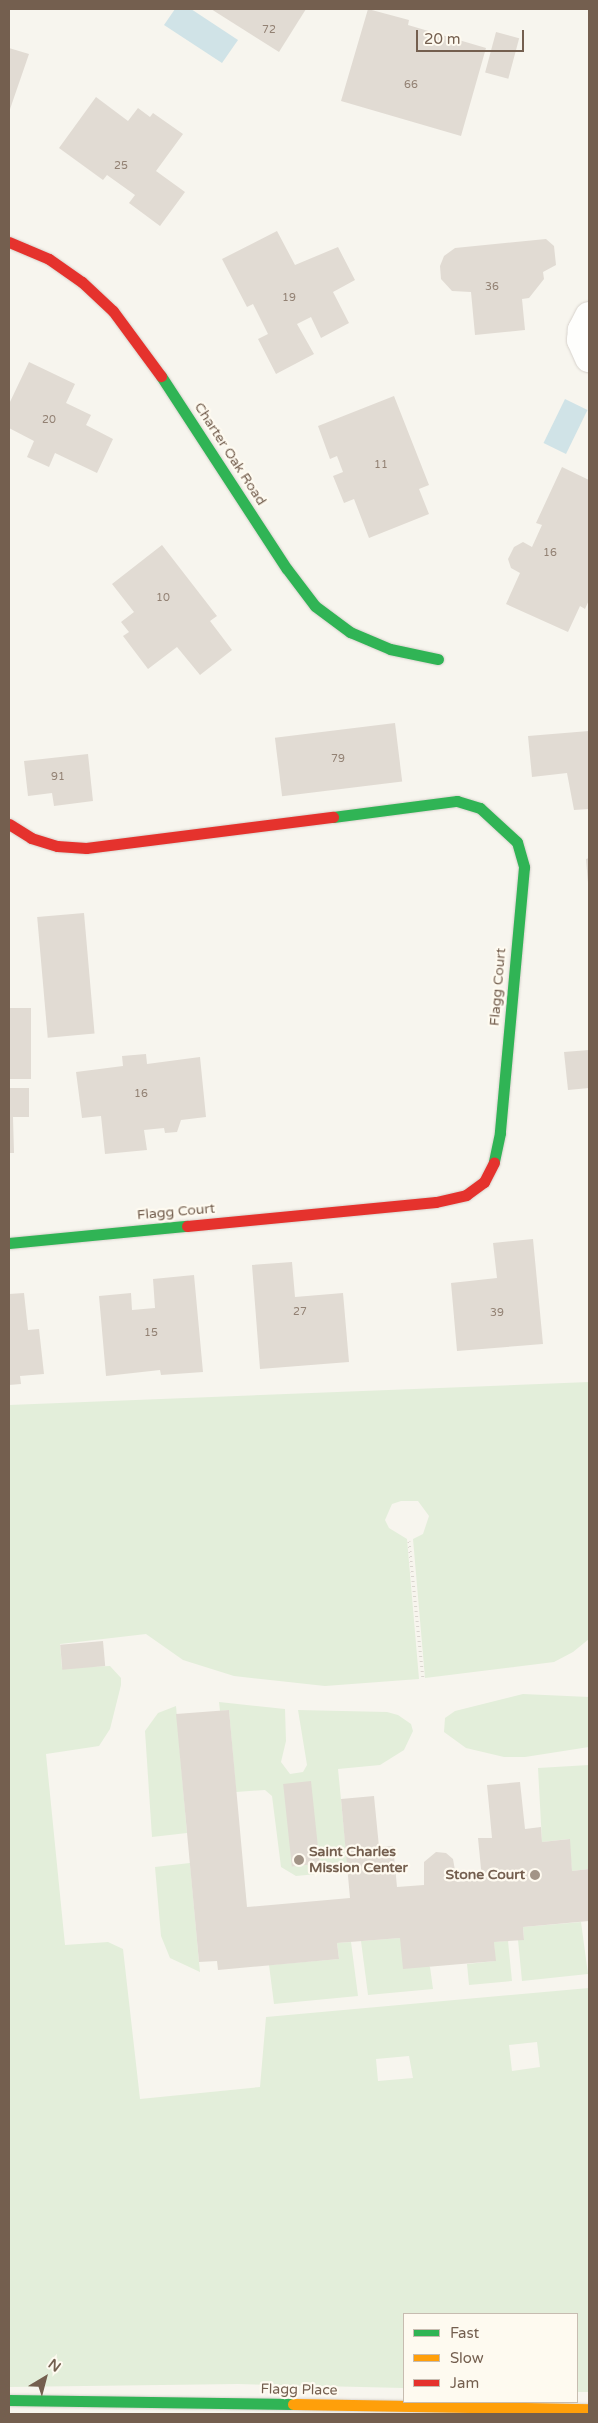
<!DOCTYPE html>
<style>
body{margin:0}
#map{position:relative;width:598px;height:2423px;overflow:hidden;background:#f7f5ee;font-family:"Varela Round",sans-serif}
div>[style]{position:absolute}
.green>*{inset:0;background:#e3eeda}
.water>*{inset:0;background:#d0e3e7;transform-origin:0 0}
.building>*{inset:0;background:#e1dbd3;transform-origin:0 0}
.path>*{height:3px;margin-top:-1.5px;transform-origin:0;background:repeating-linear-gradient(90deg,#dad5cf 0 1px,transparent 0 5px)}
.roads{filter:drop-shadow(0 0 1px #d7d2cc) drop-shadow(0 0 1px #d7d2cc)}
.street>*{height:28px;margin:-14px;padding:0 14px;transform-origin:14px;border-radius:14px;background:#fefefc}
.fast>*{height:11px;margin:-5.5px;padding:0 5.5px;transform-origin:5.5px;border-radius:5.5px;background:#30b455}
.slow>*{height:11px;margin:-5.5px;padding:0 5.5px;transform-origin:5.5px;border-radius:5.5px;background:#ff9f0a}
.jam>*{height:11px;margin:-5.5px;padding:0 5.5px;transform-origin:5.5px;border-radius:5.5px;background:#e5322d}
.dots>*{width:14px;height:14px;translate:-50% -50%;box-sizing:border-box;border:2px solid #fefaf0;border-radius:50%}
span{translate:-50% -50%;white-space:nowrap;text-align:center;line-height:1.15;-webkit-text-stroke:4.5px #fefaf0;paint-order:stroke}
.number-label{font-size:11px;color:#928173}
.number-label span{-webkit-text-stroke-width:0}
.street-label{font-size:14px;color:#745f4f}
.poi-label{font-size:14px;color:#745f4f;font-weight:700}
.left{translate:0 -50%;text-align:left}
.right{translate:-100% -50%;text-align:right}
.frame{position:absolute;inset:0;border:10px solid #745f4f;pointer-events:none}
.legend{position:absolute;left:403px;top:2313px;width:175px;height:90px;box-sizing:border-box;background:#fefaf0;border:1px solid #c7bcb0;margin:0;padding:6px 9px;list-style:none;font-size:15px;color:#745f4f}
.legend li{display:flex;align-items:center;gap:10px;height:25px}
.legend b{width:25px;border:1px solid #c7bcb0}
.north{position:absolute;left:20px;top:2353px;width:50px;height:50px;-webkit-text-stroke:4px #fefaf0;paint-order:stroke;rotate:37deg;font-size:14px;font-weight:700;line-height:20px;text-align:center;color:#745f4f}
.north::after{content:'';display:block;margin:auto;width:18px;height:22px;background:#745f4f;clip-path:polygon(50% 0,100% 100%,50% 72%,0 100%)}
.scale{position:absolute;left:416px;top:30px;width:108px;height:22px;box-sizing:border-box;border:2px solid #745f4f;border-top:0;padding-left:6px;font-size:15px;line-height:18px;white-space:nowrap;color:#745f4f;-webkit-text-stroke:4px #fefaf0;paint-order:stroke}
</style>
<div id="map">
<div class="green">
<div style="clip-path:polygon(evenodd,589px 1382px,589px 1639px,573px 1652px,554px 1662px,425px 1678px,413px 1539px,423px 1534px,429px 1516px,418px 1501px,401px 1501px,392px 1504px,385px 1520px,389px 1528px,407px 1539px,419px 1679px,325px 1686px,234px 1676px,183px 1660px,146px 1634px,60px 1644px,62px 1668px,110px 1666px,121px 1678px,121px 1685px,110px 1729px,99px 1746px,46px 1754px,65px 1945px,108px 1942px,123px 1949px,140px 2099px,260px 2087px,266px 2017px,589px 1988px,589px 2392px,577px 2392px,577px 2314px,404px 2314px,404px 2388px,238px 2384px,9px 2387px,9px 1405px,589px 1382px,537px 2042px,540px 2067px,512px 2071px,509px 2045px,537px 2042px,589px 1382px,409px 2056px,413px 2078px,378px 2081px,376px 2059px,409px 2056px)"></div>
<div style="clip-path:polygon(523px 1694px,589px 1697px,589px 1747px,525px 1757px,504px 1757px,466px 1748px,444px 1732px,445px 1718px,455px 1711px)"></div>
<div style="clip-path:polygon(219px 1702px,285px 1709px,286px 1741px,281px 1762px,290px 1774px,303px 1772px,307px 1765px,298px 1710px,387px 1712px,398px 1715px,411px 1724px,413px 1731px,404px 1750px,380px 1765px,338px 1769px,348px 1871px,296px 1876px,281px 1867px,272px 1796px,265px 1790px,236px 1792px,229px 1710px,220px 1711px)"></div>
<div style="clip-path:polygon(176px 1706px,187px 1833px,152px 1837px,145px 1731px,158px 1713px)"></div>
<div style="clip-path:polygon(589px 1765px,589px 1869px,572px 1871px,569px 1839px,542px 1842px,538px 1768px)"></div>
<div style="clip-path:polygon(190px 1863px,199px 1962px,200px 1972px,170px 1958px,161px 1936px,155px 1867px)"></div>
<div style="clip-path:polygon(581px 1922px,588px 1974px,522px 1981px,518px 1940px,524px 1939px,523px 1927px)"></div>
<div style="clip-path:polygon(400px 1938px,430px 1967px,433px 1989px,368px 1995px,361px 1941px)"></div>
<div style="clip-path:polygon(508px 1941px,512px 1981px,469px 1985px,467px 1964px,495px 1961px,494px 1942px)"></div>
<div style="clip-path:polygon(351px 1942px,358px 1996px,274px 2004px,269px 1965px,339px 1959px,337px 1943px)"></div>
</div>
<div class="water">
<div style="clip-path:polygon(175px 9px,191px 9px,238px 40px,222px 63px,164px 25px)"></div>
<div style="left:565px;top:399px;width:25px;height:49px;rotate:26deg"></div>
</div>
<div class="building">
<div style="clip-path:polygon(211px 9px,306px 9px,279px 52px)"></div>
<div style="clip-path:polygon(368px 9px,409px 20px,408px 25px,486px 48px,461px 136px,341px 101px)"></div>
<div style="left:496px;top:32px;width:24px;height:42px;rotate:15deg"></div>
<div style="clip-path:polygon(9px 48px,29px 54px,9px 112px)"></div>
<div style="clip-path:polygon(96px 97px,128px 121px,138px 108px,150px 117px,153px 113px,183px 134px,156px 171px,185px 192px,160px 226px,129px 203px,135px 195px,107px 175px,103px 180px,59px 148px)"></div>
<div style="clip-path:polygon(277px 231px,295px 265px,338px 247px,355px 280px,333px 292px,349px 323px,321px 338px,311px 317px,297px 324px,314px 354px,276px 374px,258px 339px,268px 334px,253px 304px,247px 307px,222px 259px)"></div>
<div style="clip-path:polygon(546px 239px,554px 246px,556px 265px,543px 272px,544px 279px,529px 298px,522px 299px,525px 330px,475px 335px,471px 292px,452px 291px,441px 279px,440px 266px,444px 256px,455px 248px)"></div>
<div style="clip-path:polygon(29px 362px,75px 384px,66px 403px,91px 415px,86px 425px,113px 439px,97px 473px,55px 453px,49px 467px,27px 457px,34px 441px,9px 428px,9px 404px)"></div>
<div style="clip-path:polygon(394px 396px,429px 485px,419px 489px,429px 514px,369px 538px,354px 499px,344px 503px,333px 476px,343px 472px,337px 456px,330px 459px,318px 426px)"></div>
<div style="clip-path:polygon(562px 467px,589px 480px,589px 600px,585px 609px,580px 606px,568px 632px,506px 604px,520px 573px,511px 568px,508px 559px,514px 547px,523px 542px,532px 547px,542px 525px,536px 523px)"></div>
<div style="clip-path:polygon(162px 545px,217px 616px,210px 621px,232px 650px,200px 675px,177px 647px,148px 669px,123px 636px,129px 632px,121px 622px,134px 612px,112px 584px)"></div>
<div style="left:395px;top:723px;width:59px;height:121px;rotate:83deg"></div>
<div style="clip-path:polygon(589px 731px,589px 809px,574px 810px,567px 773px,532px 777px,528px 736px)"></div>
<div style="clip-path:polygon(88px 754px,93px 801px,54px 806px,52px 793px,28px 796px,24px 761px)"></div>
<div style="clip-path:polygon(589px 858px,589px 883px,588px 883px,586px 859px)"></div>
<div style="left:84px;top:913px;width:121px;height:47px;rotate:85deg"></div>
<div style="left:9px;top:1008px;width:22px;height:71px"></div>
<div style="clip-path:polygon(589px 1050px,589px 1088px,568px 1090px,564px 1052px)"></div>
<div style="clip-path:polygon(146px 1054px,147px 1064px,200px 1057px,206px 1117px,181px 1120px,177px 1132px,165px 1133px,164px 1128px,144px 1130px,147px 1150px,105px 1154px,101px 1116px,82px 1118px,76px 1072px,123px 1066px,122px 1056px)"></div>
<div style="clip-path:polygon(9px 1088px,29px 1088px,29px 1117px,13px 1117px,14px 1153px,9px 1153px)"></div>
<div style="clip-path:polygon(533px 1239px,543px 1344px,457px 1351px,451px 1283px,497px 1278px,493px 1243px)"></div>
<div style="clip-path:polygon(292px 1262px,295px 1297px,343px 1293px,349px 1362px,260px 1369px,252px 1265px)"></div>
<div style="clip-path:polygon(194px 1275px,203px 1372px,161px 1375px,160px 1370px,106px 1376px,99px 1296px,131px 1293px,132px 1310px,155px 1308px,153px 1279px)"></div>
<div style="clip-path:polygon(24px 1293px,28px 1330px,39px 1329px,44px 1374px,20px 1376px,21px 1384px,9px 1385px,9px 1294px)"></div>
<div style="left:103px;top:1641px;width:25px;height:43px;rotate:85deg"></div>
<div style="clip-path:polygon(229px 1710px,247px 1907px,350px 1898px,341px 1799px,374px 1796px,379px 1847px,393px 1846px,397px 1887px,424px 1885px,424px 1862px,436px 1852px,446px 1853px,453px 1859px,457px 1882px,482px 1879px,478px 1838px,492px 1838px,487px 1785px,520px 1782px,525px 1829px,541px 1827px,542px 1842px,570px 1839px,572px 1871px,589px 1869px,589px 1921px,523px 1927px,524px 1940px,494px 1942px,496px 1961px,403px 1969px,400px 1938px,337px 1943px,339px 1959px,218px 1970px,217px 1961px,199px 1962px,176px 1714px)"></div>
<div style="left:311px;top:1781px;width:83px;height:28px;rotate:84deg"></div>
</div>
<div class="path">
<div style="left:409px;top:1541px;width:139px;rotate:84.2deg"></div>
</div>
<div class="roads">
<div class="street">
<div style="left:589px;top:316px;width:16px;rotate:117deg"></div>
<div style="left:582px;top:330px;width:10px;rotate:96deg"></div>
<div style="left:581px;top:340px;width:20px;rotate:66deg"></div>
</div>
<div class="fast">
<div style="left:161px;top:376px;width:230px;rotate:56.9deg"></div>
<div style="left:287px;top:569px;width:46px;rotate:52.9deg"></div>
<div style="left:315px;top:606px;width:44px;rotate:36.6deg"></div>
<div style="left:350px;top:632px;width:43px;rotate:23deg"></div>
<div style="left:390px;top:649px;width:49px;rotate:11.8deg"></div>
<div style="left:333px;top:817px;width:125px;rotate:-7.4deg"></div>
<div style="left:457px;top:801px;width:24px;rotate:17deg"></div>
<div style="left:480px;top:808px;width:50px;rotate:42.6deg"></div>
<div style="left:517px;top:842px;width:26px;rotate:74deg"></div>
<div style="left:524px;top:867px;width:267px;rotate:95.2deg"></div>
<div style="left:500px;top:1133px;width:30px;rotate:102deg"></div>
<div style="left:9px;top:1243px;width:179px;rotate:-5.5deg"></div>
<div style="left:9px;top:2400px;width:284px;rotate:0.8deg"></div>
</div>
<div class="slow">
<div style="left:293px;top:2404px;width:296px;rotate:1deg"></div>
</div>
<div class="jam">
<div style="left:9px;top:242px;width:43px;rotate:23deg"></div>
<div style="left:49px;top:259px;width:40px;rotate:34.9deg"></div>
<div style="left:82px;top:282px;width:42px;rotate:43.1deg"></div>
<div style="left:113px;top:311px;width:81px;rotate:53.6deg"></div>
<div style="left:9px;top:824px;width:26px;rotate:32deg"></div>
<div style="left:31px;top:838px;width:27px;rotate:17deg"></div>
<div style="left:57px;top:846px;width:29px;rotate:4deg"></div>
<div style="left:86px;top:848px;width:249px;rotate:-7.2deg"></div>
<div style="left:187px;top:1226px;width:250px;rotate:-5.5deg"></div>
<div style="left:436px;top:1202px;width:31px;rotate:-13deg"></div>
<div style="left:466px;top:1195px;width:22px;rotate:-36deg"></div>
<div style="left:484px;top:1182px;width:22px;rotate:-63deg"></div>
</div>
</div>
<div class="dots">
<div style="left:299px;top:1860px;background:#a29487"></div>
<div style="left:535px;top:1875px;background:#a29487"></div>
</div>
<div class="number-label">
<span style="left:269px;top:30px">72</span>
<span style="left:411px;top:85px">66</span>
<span style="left:121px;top:166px">25</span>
<span style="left:492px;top:287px">36</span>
<span style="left:289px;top:298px">19</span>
<span style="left:49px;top:420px">20</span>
<span style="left:381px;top:465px">11</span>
<span style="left:550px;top:553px">16</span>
<span style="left:163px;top:598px">10</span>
<span style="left:338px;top:759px">79</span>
<span style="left:58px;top:777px">91</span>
<span style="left:141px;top:1094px">16</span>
<span style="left:300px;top:1312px">27</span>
<span style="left:497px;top:1313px">39</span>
<span style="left:151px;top:1333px">15</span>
</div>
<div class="street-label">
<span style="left:230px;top:454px;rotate:57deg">Charter Oak Road</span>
<span style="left:498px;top:987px;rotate:-85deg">Flagg Court</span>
<span style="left:176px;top:1212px;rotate:-5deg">Flagg Court</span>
<span style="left:299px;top:2390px;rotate:1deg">Flagg Place</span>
</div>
<div class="poi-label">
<span class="left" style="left:309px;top:1860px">Saint Charles<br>Mission Center</span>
<span class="right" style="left:525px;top:1875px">Stone Court</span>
</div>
<div class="frame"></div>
<ul class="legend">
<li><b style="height:6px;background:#30b455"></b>Fast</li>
<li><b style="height:6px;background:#ff9f0a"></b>Slow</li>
<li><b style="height:6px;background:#e5322d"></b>Jam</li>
</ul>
<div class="north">N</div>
<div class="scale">20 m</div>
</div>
